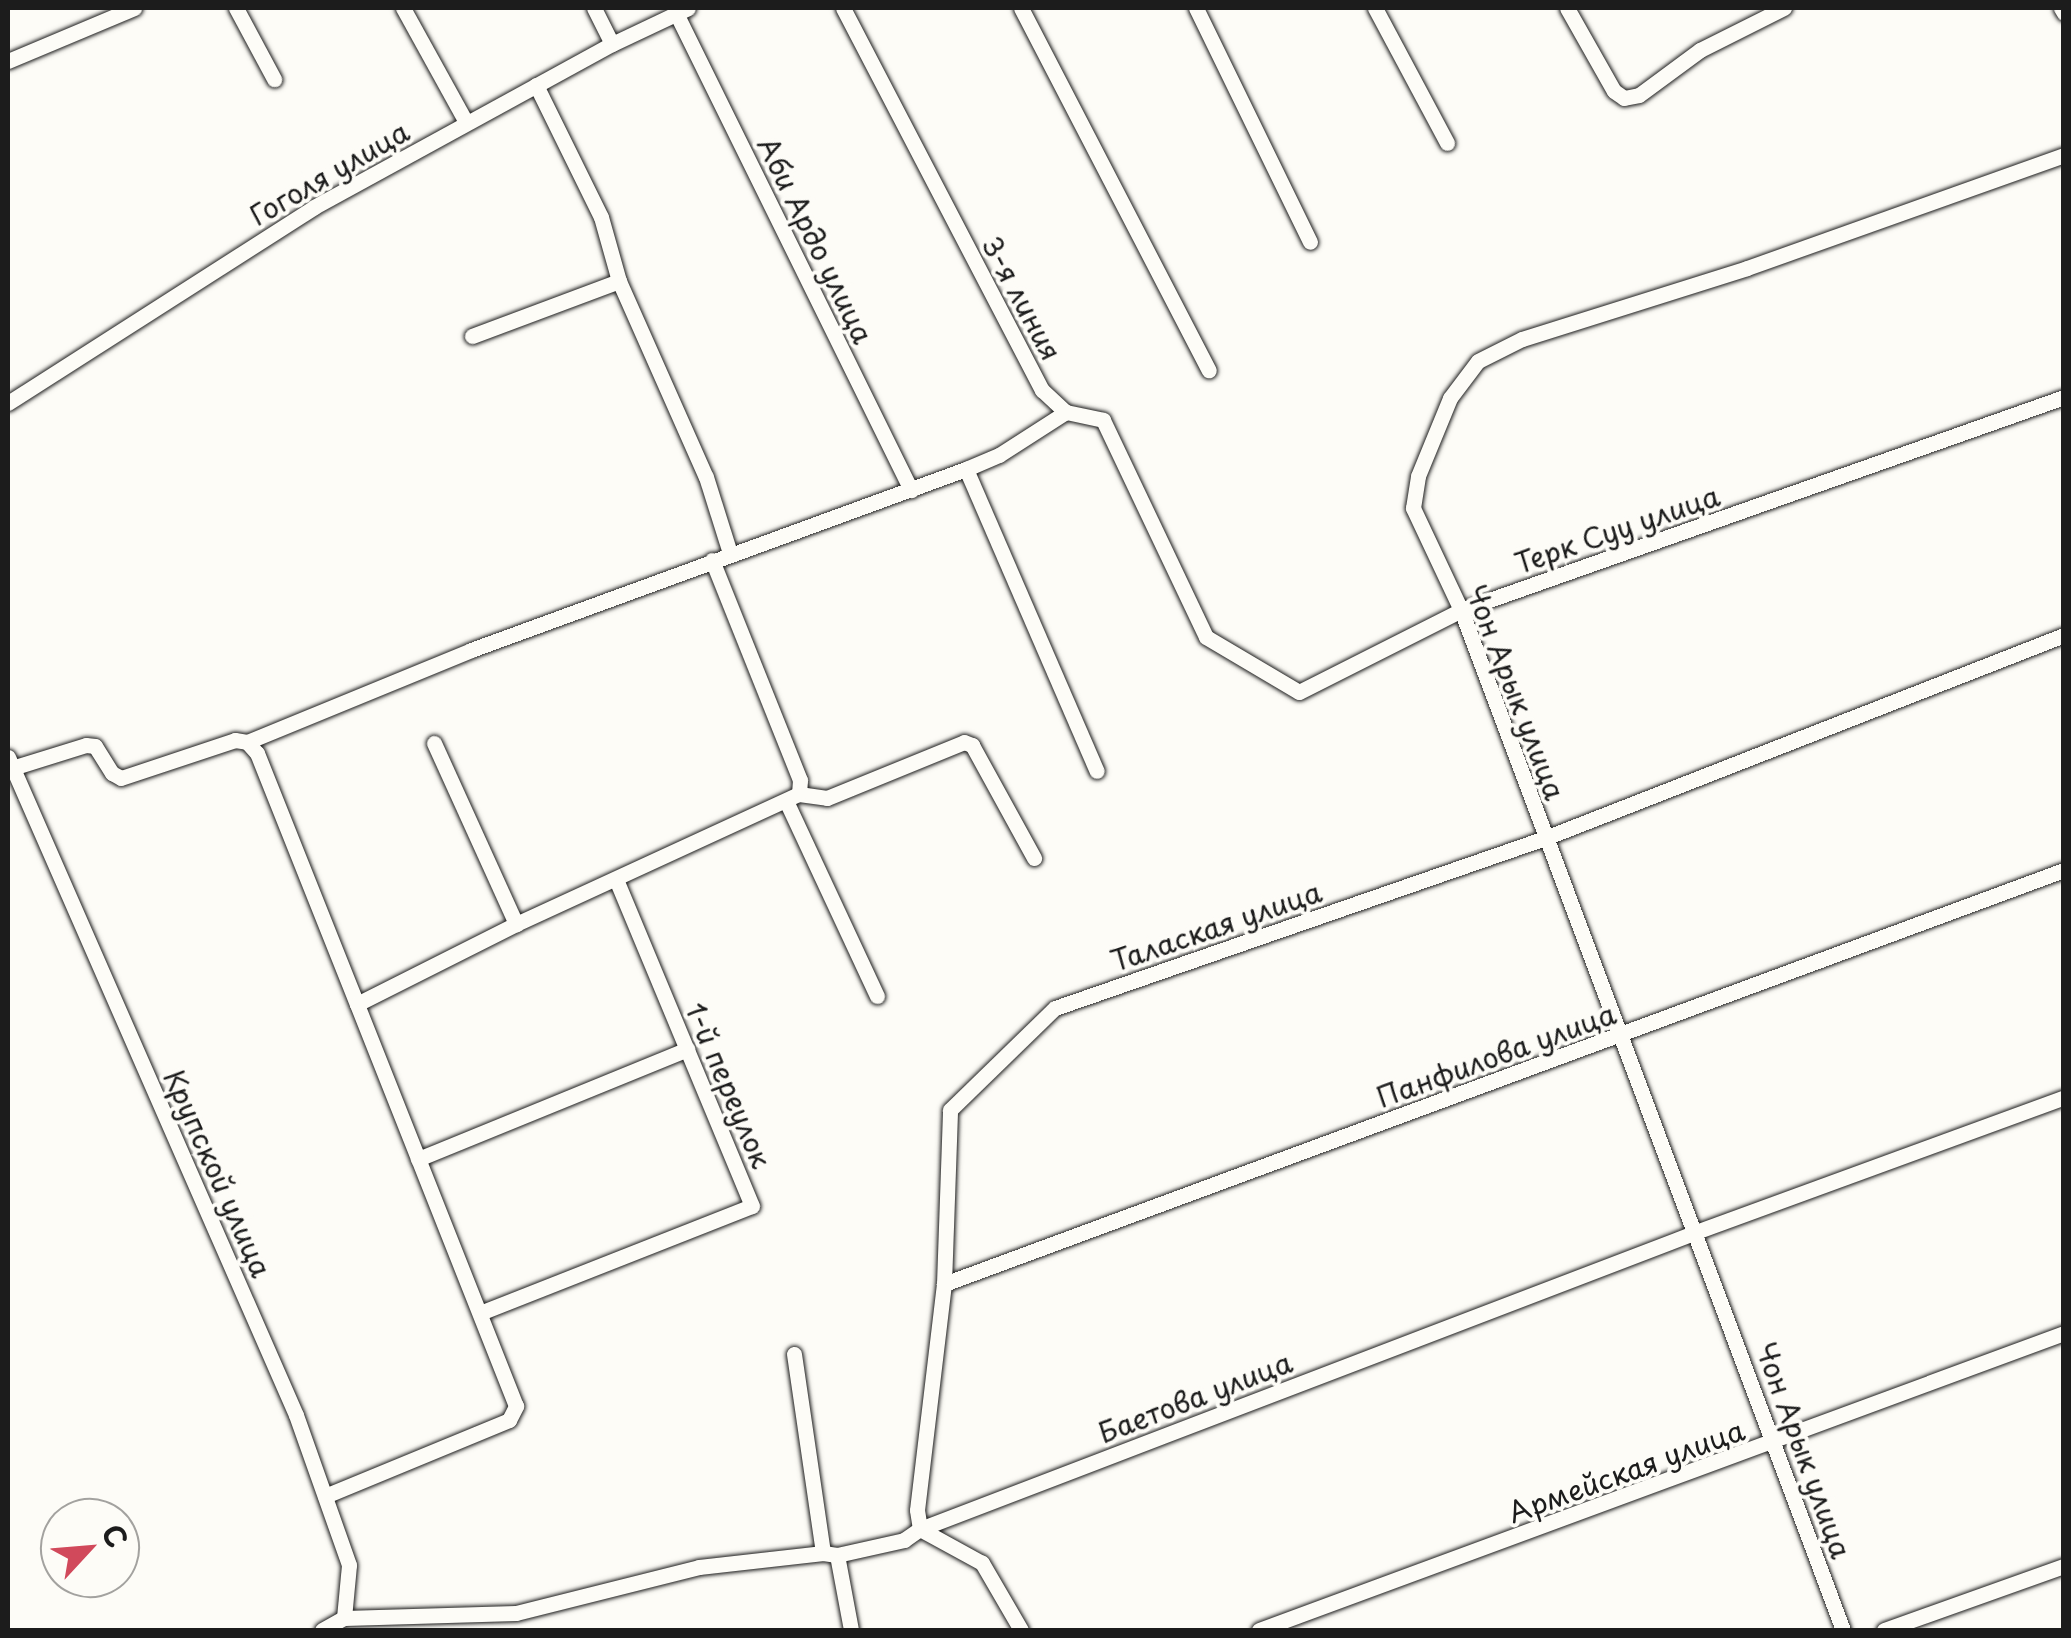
<!DOCTYPE html>
<meta charset="utf-8">
<style>
body{margin:0}
#map{position:relative;width:2071px;height:1638px;overflow:hidden;background:#fdfcf7;font-family:"Playpen Sans",sans-serif}
div>[style]{position:absolute}
.roads{filter:drop-shadow(0 0 2px #1c1c1c) drop-shadow(0 0 2px #1c1c1c)}
.street>*{height:15px;margin:-7.5px;padding:0 7.5px;transform-origin:7.5px;border-radius:7.5px;background:#fdfcf7}
span{translate:-50% -50%;white-space:nowrap;text-align:center;line-height:1.15;-webkit-text-stroke:8px #fdfcf7;paint-order:stroke}
.street-label{font-size:28px;color:#1c1c1c}
.frame{position:absolute;inset:0;border:10px solid #1c1c1c;pointer-events:none}
.north{position:absolute;left:40px;top:1498px;width:100px;height:100px;box-sizing:border-box;background:#fdfcf7;border:2px solid #a3a29f;border-radius:50%;rotate:64deg;font-size:28px;font-weight:700;line-height:40px;text-align:center;color:#1c1c1c}
.north::after{content:'';display:block;margin:auto;width:35px;height:45px;background:#d1495b;clip-path:polygon(50% 0,100% 100%,50% 72%,0 100%)}
</style>
<div id="map">
<div class="roads">
<div class="street">
<div style="left:236px;top:8px;width:81px;rotate:61.8deg"></div>
<div style="left:403px;top:8px;width:130px;rotate:61.1deg"></div>
<div style="left:594px;top:8px;width:40px;rotate:63.4deg"></div>
<div style="left:843px;top:8px;width:431px;rotate:62.5deg"></div>
<div style="left:1042px;top:390px;width:33px;rotate:43deg"></div>
<div style="left:1066px;top:412px;width:38px;rotate:12deg"></div>
<div style="left:1103px;top:420px;width:240px;rotate:64.6deg"></div>
<div style="left:1206px;top:637px;width:108px;rotate:30.6deg"></div>
<div style="left:1299px;top:692px;width:182px;rotate:-26.8deg"></div>
<div style="left:1461px;top:610px;width:640px;rotate:-19.45deg"></div>
<div style="left:1021px;top:8px;width:408px;rotate:62.6deg"></div>
<div style="left:1196px;top:8px;width:260px;rotate:64deg"></div>
<div style="left:1375px;top:8px;width:153px;rotate:61.9deg"></div>
<div style="left:1567px;top:8px;width:95px;rotate:60.5deg"></div>
<div style="left:1614px;top:91px;width:12px;rotate:35deg"></div>
<div style="left:1624px;top:98px;width:15px;rotate:-11deg"></div>
<div style="left:1639px;top:95px;width:76px;rotate:-36.4deg"></div>
<div style="left:1700px;top:50px;width:94px;rotate:-26.6deg"></div>
<div style="left:2061px;top:8px;width:6px;rotate:59deg"></div>
<div style="left:676px;top:13px;width:532px;rotate:63.77deg"></div>
<div style="left:8px;top:61px;width:137px;rotate:-22.8deg"></div>
<div style="left:536px;top:85px;width:147px;rotate:63.8deg"></div>
<div style="left:601px;top:217px;width:66px;rotate:74.3deg"></div>
<div style="left:619px;top:281px;width:214px;rotate:66.1deg"></div>
<div style="left:706px;top:477px;width:80px;rotate:72.5deg"></div>
<div style="left:472px;top:336px;width:157px;rotate:-20.5deg"></div>
<div style="left:8px;top:403px;width:363px;rotate:-32.6deg"></div>
<div style="left:314px;top:207px;width:340px;rotate:-28.7deg"></div>
<div style="left:612px;top:44px;width:84px;rotate:-25.3deg"></div>
<div style="left:966px;top:469px;width:329px;rotate:66.6deg"></div>
<div style="left:247px;top:742px;width:242px;rotate:-22.3deg"></div>
<div style="left:471px;top:650px;width:527px;rotate:-20.09deg"></div>
<div style="left:966px;top:469px;width:36px;rotate:-23deg"></div>
<div style="left:999px;top:455px;width:80px;rotate:-32.7deg"></div>
<div style="left:434px;top:743px;width:199px;rotate:65.6deg"></div>
<div style="left:8px;top:757px;width:718px;rotate:66.36deg"></div>
<div style="left:296px;top:1415px;width:159px;rotate:70.5deg"></div>
<div style="left:349px;top:1565px;width:53px;rotate:95.4deg"></div>
<div style="left:12px;top:768px;width:77px;rotate:-17.3deg"></div>
<div style="left:86px;top:745px;width:9px;rotate:6deg"></div>
<div style="left:95px;top:746px;width:32px;rotate:58deg"></div>
<div style="left:112px;top:773px;width:10px;rotate:29deg"></div>
<div style="left:121px;top:778px;width:120px;rotate:-18.4deg"></div>
<div style="left:235px;top:740px;width:12px;rotate:9deg"></div>
<div style="left:247px;top:742px;width:15px;rotate:48deg"></div>
<div style="left:257px;top:753px;width:270px;rotate:68.3deg"></div>
<div style="left:799px;top:794px;width:28px;rotate:8deg"></div>
<div style="left:827px;top:798px;width:148px;rotate:-22.2deg"></div>
<div style="left:964px;top:742px;width:9px;rotate:21deg"></div>
<div style="left:972px;top:745px;width:129px;rotate:61.2deg"></div>
<div style="left:787px;top:803px;width:213px;rotate:65deg"></div>
<div style="left:418px;top:1159px;width:291px;rotate:-22.2deg"></div>
<div style="left:944px;top:1284px;width:1194px;rotate:-20.29deg"></div>
<div style="left:480px;top:1313px;width:292px;rotate:-21.5deg"></div>
<div style="left:752px;top:1206px;width:353px;rotate:-112.6deg"></div>
<div style="left:794px;top:1354px;width:201px;rotate:81.7deg"></div>
<div style="left:325px;top:1496px;width:199px;rotate:-22.4deg"></div>
<div style="left:509px;top:1420px;width:16px;rotate:-63deg"></div>
<div style="left:516px;top:1406px;width:432px;rotate:-111.6deg"></div>
<div style="left:357px;top:1004px;width:178px;rotate:-26.7deg"></div>
<div style="left:516px;top:924px;width:311px;rotate:-24.7deg"></div>
<div style="left:799px;top:794px;width:14px;rotate:-86deg"></div>
<div style="left:800px;top:780px;width:237px;rotate:-111.8deg"></div>
<div style="left:837px;top:1555px;width:76px;rotate:79.4deg"></div>
<div style="left:322px;top:1630px;width:25px;rotate:-29deg"></div>
<div style="left:344px;top:1618px;width:172px;rotate:-1.7deg"></div>
<div style="left:516px;top:1613px;width:189px;rotate:-14.1deg"></div>
<div style="left:699px;top:1567px;width:125px;rotate:-6.4deg"></div>
<div style="left:823px;top:1553px;width:14px;rotate:8deg"></div>
<div style="left:837px;top:1555px;width:69px;rotate:-12.6deg"></div>
<div style="left:904px;top:1540px;width:19px;rotate:-35deg"></div>
<div style="left:920px;top:1529px;width:831px;rotate:-20.94deg"></div>
<div style="left:1696px;top:1232px;width:392px;rotate:-20.1deg"></div>
<div style="left:1021px;top:1630px;width:78px;rotate:-120.2deg"></div>
<div style="left:982px;top:1563px;width:71px;rotate:-151.3deg"></div>
<div style="left:920px;top:1529px;width:19px;rotate:-99deg"></div>
<div style="left:917px;top:1510px;width:228px;rotate:-83.2deg"></div>
<div style="left:944px;top:1284px;width:174px;rotate:-88deg"></div>
<div style="left:950px;top:1110px;width:146px;rotate:-44.2deg"></div>
<div style="left:1055px;top:1008px;width:519px;rotate:-19.13deg"></div>
<div style="left:1545px;top:838px;width:557px;rotate:-21.36deg"></div>
<div style="left:1259px;top:1630px;width:858px;rotate:-20.25deg"></div>
<div style="left:1843px;top:1630px;width:1089px;rotate:-110.53deg"></div>
<div style="left:1461px;top:610px;width:113px;rotate:-115.2deg"></div>
<div style="left:1413px;top:508px;width:32px;rotate:-81deg"></div>
<div style="left:1418px;top:476px;width:84px;rotate:-67.7deg"></div>
<div style="left:1450px;top:398px;width:46px;rotate:-52.9deg"></div>
<div style="left:1478px;top:361px;width:49px;rotate:-26.6deg"></div>
<div style="left:1522px;top:339px;width:236px;rotate:-17.5deg"></div>
<div style="left:1747px;top:268px;width:337px;rotate:-19.6deg"></div>
<div style="left:1884px;top:1630px;width:191px;rotate:-19.6deg"></div>
</div>
</div>
<div class="street-label">
<span style="left:329px;top:173px;rotate:-30deg">Гоголя улица</span>
<span style="left:816px;top:240px;rotate:64deg">Аби Ардо улица</span>
<span style="left:1022px;top:298px;rotate:62deg">3-я линия</span>
<span style="left:1617px;top:529px;rotate:-19deg">Терк Суу улица</span>
<span style="left:1516px;top:692px;rotate:69deg">Чон Арык улица</span>
<span style="left:1216px;top:926px;rotate:-19deg">Талаская улица</span>
<span style="left:1496px;top:1055px;rotate:-20deg">Панфилова улица</span>
<span style="left:729px;top:1085px;rotate:67deg">1-й переулок</span>
<span style="left:218px;top:1173px;rotate:66deg">Крупской улица</span>
<span style="left:1195px;top:1397px;rotate:-21deg">Баетова улица</span>
<span style="left:1804px;top:1450px;rotate:70deg">Чон Арык улица</span>
<span style="left:1626px;top:1471px;rotate:-20deg">Армейская улица</span>
</div>
<div class="frame"></div>
<div class="north">С</div>
</div>
